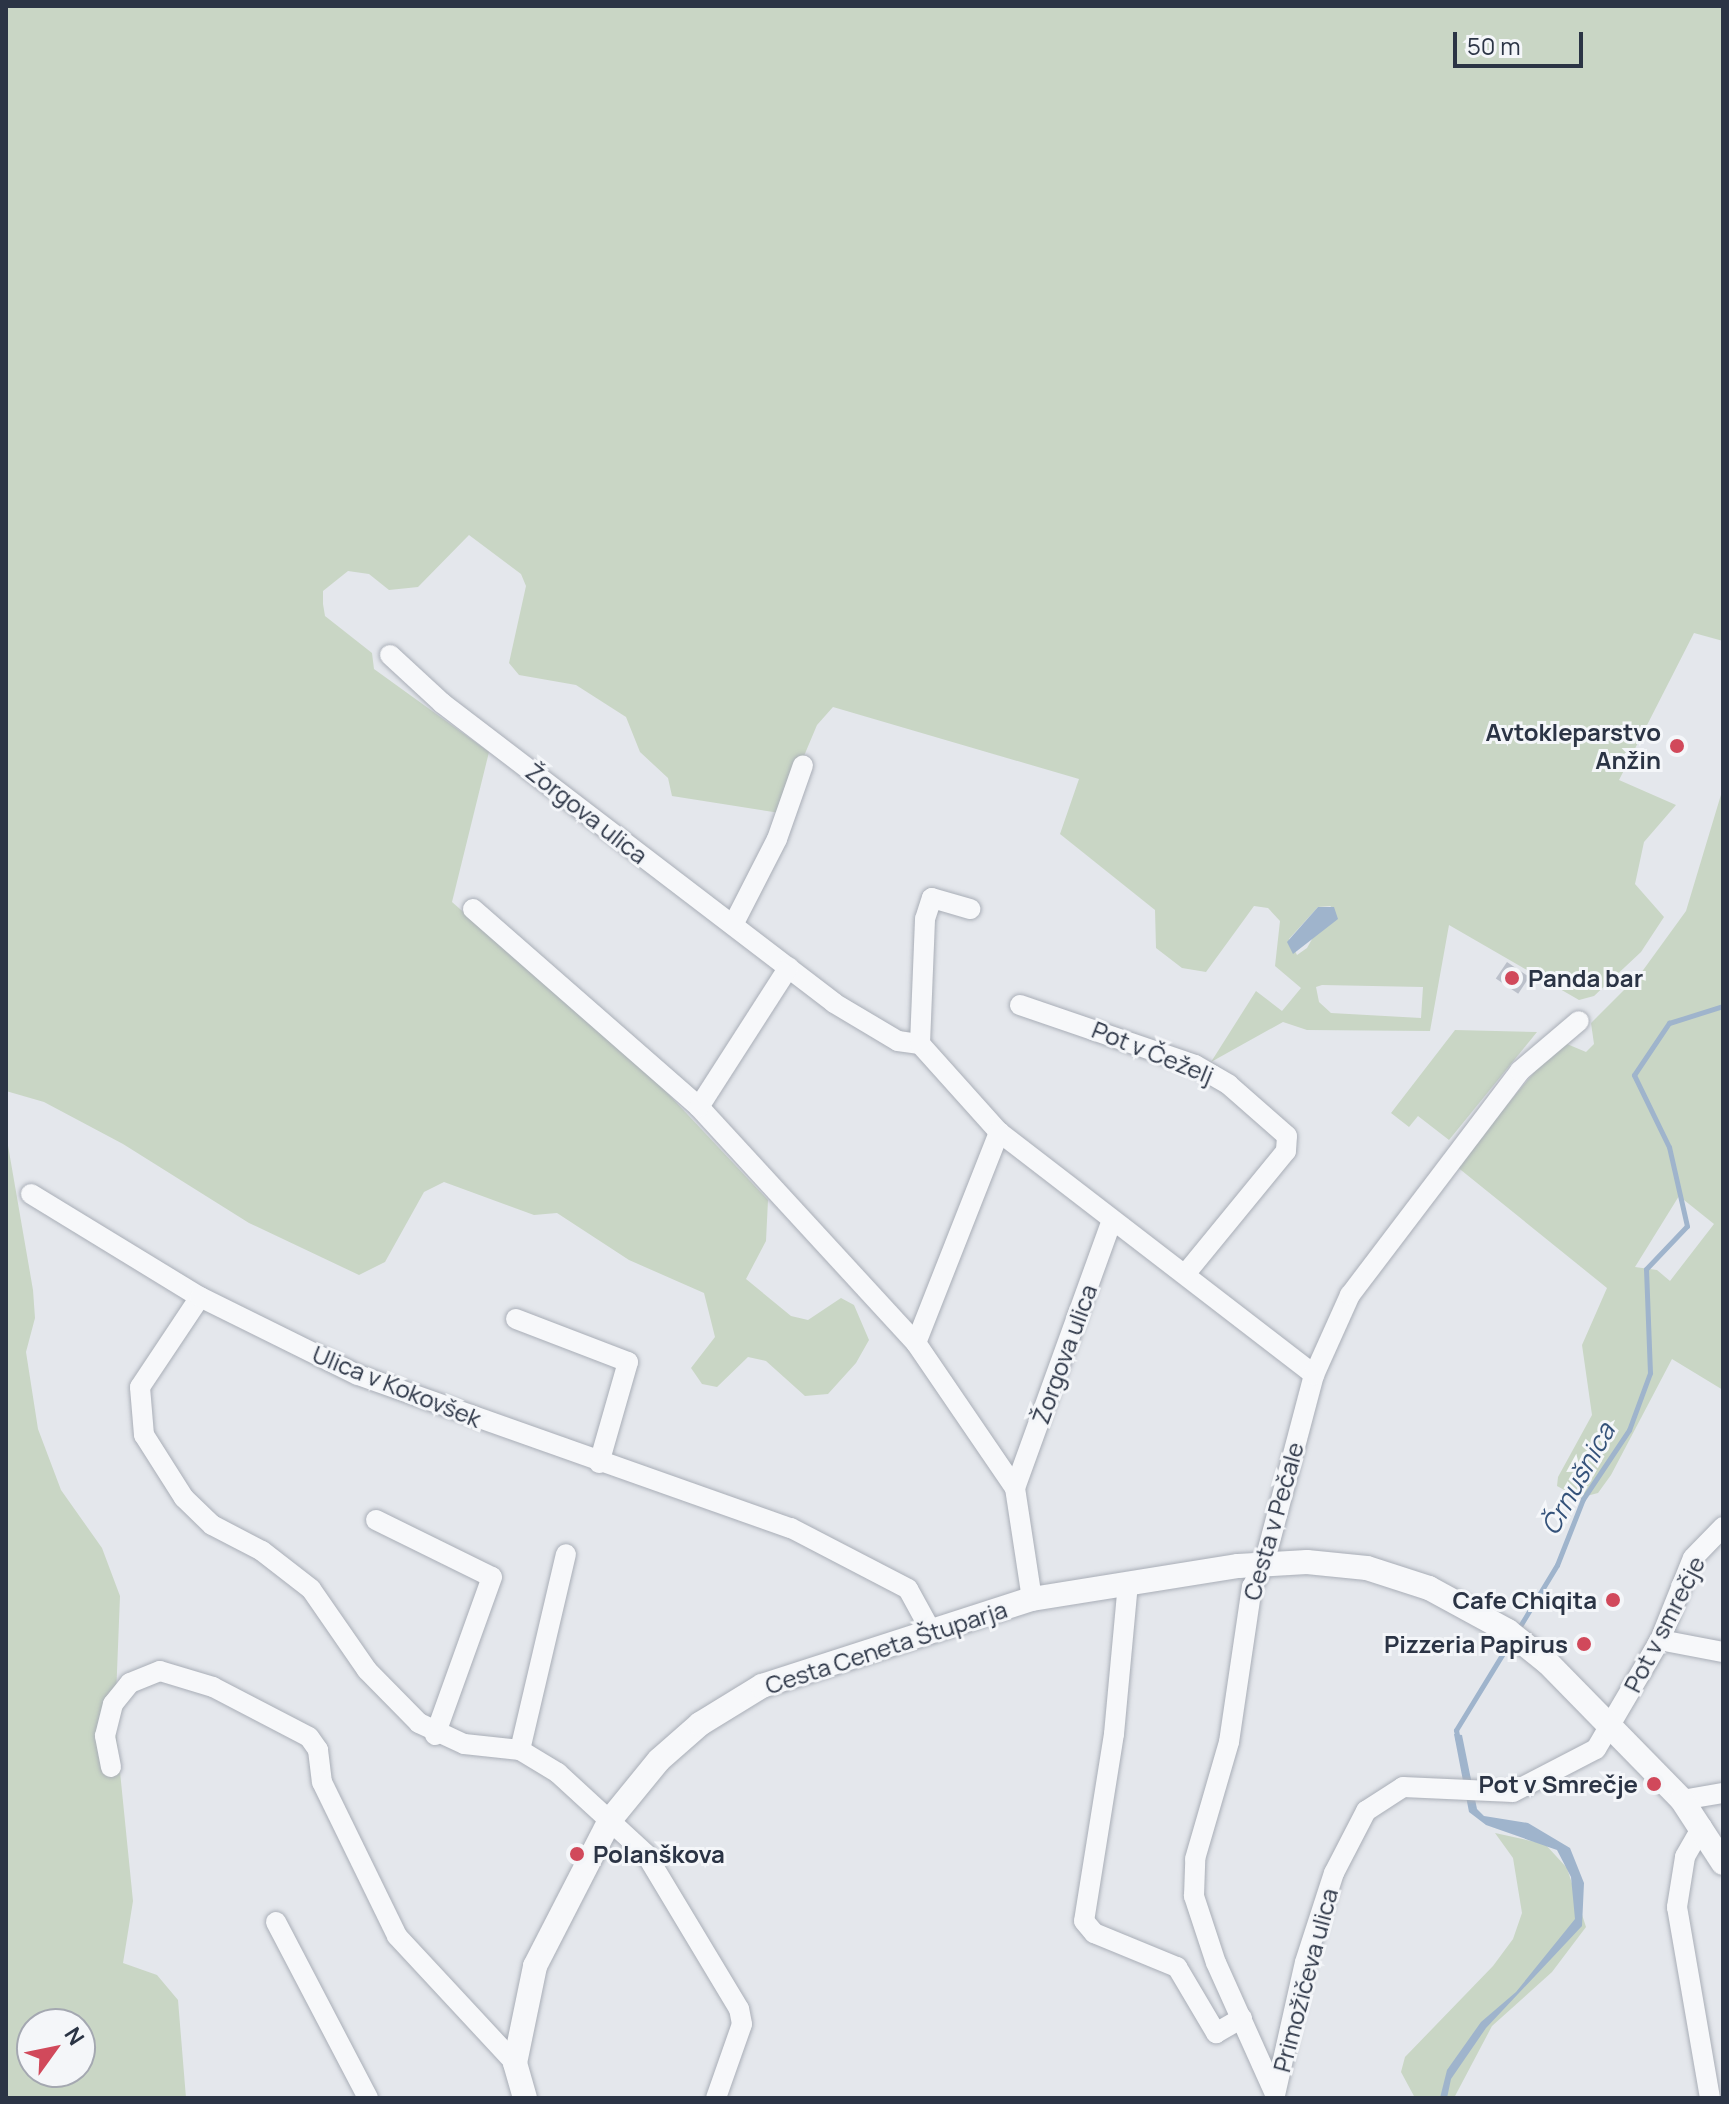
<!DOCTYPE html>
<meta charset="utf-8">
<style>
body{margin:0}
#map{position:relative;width:1729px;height:2104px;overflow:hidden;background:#e4e7ec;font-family:Manrope,sans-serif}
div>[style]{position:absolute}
.green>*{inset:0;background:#c9d6c5}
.water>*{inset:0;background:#9fb4cc}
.stream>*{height:5px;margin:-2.5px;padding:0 2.5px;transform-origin:2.5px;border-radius:2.5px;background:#9fb4cc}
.building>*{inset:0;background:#bbc0ca;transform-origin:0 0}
.roads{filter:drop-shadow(0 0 2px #a9aeb7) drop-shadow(0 0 2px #a9aeb7)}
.minor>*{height:20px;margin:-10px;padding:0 10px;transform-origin:10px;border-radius:10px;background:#f7f8fa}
.tertiary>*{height:24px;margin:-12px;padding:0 12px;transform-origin:12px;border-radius:12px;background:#f7f8fa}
.dots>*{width:22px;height:22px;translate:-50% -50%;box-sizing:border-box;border:4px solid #f4f6f9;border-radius:50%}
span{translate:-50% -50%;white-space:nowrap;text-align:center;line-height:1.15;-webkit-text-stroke:6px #f4f6f9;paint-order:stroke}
.poi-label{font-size:24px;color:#2b3445;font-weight:700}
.right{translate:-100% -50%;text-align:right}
.left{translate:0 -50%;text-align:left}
.street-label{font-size:24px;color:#2b3445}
.water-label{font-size:26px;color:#34527a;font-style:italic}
.frame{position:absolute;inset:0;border:8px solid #2b3445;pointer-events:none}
.north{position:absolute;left:16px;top:2008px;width:80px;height:80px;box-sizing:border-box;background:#f4f6f9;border:2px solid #a4a8b1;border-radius:50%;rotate:57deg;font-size:22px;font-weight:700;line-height:32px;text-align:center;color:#2b3445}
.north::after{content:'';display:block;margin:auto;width:28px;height:36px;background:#d1495b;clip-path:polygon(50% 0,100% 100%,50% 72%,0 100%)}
.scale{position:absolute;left:1453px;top:32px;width:130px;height:36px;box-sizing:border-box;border:4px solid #2b3445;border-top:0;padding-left:10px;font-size:24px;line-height:28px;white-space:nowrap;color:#2b3445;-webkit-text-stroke:6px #f4f6f9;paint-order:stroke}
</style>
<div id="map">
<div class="green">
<div style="clip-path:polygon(evenodd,6px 6px,1723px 6px,1723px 641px,1694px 633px,1619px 780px,1676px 805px,1644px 842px,1635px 884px,1664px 917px,1641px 952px,1594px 996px,1579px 1000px,1449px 925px,1430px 1031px,1307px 1030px,1283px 1022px,1211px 1062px,1256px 991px,1282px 1011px,1301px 988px,1275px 966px,1280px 921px,1268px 908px,1254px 906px,1206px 972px,1182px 968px,1156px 948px,1155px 910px,1060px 834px,1079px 779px,833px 707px,817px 725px,780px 813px,672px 796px,668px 778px,640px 752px,626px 717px,576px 685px,519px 675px,509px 663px,526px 586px,521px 574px,469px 535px,418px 587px,389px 590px,369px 574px,348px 571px,323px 591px,323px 604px,325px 616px,372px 653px,374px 669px,489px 752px,452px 902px,657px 1082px,768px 1200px,766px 1241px,746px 1279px,791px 1316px,808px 1320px,841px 1298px,854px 1305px,869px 1340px,856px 1363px,828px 1394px,805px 1396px,766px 1361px,748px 1357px,717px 1387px,702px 1384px,691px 1368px,715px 1337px,704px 1293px,629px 1260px,557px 1213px,534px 1215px,444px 1182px,424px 1192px,385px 1262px,359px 1275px,249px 1223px,123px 1144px,44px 1102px,6px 1091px,6px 6px,1331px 906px,1307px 948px,1297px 955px,1289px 939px,1318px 907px,1331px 906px,6px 6px,1322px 985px,1423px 987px,1421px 1018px,1331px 1013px,1319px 1002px,1316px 987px,1322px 985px)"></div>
<div style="clip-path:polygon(evenodd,1723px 788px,1723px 1390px,1672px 1359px,1611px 1475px,1598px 1493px,1579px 1498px,1557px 1486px,1558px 1477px,1592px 1415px,1582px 1345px,1607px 1288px,1456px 1166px,1536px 1070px,1567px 1044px,1586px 1052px,1594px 1044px,1591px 1023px,1641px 973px,1686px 911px,1723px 788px,1679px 1196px,1714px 1224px,1670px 1281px,1657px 1270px,1635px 1267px,1679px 1196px)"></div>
<div style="clip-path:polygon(1455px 1030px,1537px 1032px,1449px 1140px,1418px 1116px,1409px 1127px,1391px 1113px)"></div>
<div style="clip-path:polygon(evenodd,6px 1134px,33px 1290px,35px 1318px,26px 1352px,38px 1429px,61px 1490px,102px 1548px,120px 1596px,115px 1722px,133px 1901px,123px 1963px,157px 1975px,178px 2000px,186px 2098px,6px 2098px,6px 1134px,32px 2024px,80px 2024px,80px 2072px,32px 2072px,32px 2024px)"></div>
<div style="clip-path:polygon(1495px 1833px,1545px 1844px,1567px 1868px,1586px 1927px,1552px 1972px,1492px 2026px,1454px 2098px,1415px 2098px,1401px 2072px,1405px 2057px,1493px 1966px,1513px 1939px,1522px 1913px,1513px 1858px)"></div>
</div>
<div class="water">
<div style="clip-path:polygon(1318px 907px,1334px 907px,1338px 919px,1293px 954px,1287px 942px)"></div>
<div style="clip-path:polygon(1454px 1734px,1462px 1735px,1477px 1809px,1484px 1816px,1528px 1823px,1570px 1848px,1584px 1883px,1582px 1926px,1486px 2028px,1451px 2079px,1447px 2098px,1440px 2098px,1447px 2070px,1481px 2022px,1516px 1992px,1575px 1919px,1571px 1877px,1557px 1850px,1486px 1825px,1469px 1812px)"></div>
</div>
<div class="stream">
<div style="left:1517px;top:1631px;width:77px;rotate:-58.8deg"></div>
<div style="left:1557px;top:1565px;width:71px;rotate:-68.5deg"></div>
<div style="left:1583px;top:1499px;width:83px;rotate:-56.3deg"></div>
<div style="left:1629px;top:1430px;width:61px;rotate:-69.8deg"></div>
<div style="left:1650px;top:1373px;width:104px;rotate:-92.2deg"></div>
<div style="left:1646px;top:1269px;width:59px;rotate:-46.4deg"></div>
<div style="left:1687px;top:1226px;width:81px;rotate:-102.8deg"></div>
<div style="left:1669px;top:1147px;width:80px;rotate:-115.9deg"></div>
<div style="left:1634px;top:1075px;width:63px;rotate:-56.1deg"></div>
<div style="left:1669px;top:1023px;width:57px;rotate:-17.5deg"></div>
<div style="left:1458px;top:1741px;width:11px;rotate:-100deg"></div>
<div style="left:1456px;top:1730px;width:103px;rotate:-58.5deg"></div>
</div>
<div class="building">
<div style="left:1507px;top:962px;width:27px;height:20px;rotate:34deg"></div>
</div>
<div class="roads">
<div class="minor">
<div style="left:390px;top:655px;width:71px;rotate:42.7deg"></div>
<div style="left:442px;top:703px;width:494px;rotate:37.4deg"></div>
<div style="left:834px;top:1003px;width:74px;rotate:30.7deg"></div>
<div style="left:898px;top:1041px;width:22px;rotate:8deg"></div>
<div style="left:920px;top:1044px;width:118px;rotate:48.1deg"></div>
<div style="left:999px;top:1132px;width:398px;rotate:37.6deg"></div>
<div style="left:473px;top:909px;width:300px;rotate:41.2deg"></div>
<div style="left:699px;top:1107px;width:321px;rotate:47.4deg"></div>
<div style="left:916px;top:1343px;width:176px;rotate:55.7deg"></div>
<div style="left:1015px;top:1488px;width:112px;rotate:81.3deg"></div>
<div style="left:733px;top:925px;width:97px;rotate:-62.9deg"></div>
<div style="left:777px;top:839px;width:78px;rotate:-70.6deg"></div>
<div style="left:1020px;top:1005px;width:185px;rotate:18.9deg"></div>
<div style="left:1195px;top:1065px;width:39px;rotate:30deg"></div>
<div style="left:1229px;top:1085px;width:77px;rotate:41.3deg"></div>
<div style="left:1287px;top:1136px;width:15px;rotate:94deg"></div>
<div style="left:1286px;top:1151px;width:158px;rotate:129.3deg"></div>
<div style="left:920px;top:1044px;width:125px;rotate:-87.7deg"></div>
<div style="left:925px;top:919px;width:22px;rotate:-72deg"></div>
<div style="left:932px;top:898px;width:40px;rotate:16deg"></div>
<div style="left:699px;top:1107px;width:166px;rotate:-57.3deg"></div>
<div style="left:31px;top:1194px;width:198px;rotate:31.4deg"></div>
<div style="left:516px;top:1319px;width:120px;rotate:21deg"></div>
<div style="left:628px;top:1362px;width:105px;rotate:106deg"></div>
<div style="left:916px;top:1343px;width:227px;rotate:-68.5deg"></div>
<div style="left:1015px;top:1488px;width:285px;rotate:-70.1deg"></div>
<div style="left:376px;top:1520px;width:129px;rotate:26.2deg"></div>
<div style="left:492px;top:1577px;width:168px;rotate:109.8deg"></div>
<div style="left:1128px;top:1583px;width:152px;rotate:95.3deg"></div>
<div style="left:1114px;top:1734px;width:189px;rotate:99.1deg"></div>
<div style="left:1084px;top:1921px;width:16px;rotate:50deg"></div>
<div style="left:1094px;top:1933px;width:90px;rotate:22.3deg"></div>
<div style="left:1177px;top:1967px;width:77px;rotate:59.4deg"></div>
<div style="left:1216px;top:2033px;width:30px;rotate:-30deg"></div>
<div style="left:1660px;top:1640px;width:64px;rotate:10.8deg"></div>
<div style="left:520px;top:1750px;width:201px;rotate:-76.8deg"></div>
<div style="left:111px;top:1767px;width:32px;rotate:-101deg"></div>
<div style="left:105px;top:1736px;width:33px;rotate:-76deg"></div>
<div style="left:113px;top:1704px;width:27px;rotate:-51deg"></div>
<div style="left:130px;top:1683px;width:32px;rotate:-22deg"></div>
<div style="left:160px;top:1671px;width:55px;rotate:16.8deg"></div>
<div style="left:213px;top:1687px;width:108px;rotate:27.5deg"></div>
<div style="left:309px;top:1737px;width:16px;rotate:55deg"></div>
<div style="left:318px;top:1750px;width:32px;rotate:83deg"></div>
<div style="left:322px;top:1782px;width:171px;rotate:64deg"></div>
<div style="left:397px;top:1936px;width:173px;rotate:47.1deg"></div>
<div style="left:1682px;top:1800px;width:42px;rotate:-9.7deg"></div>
<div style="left:1702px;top:1827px;width:34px;rotate:120deg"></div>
<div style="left:1685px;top:1857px;width:51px;rotate:99.1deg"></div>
<div style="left:1677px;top:1907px;width:194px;rotate:80.2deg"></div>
<div style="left:276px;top:1922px;width:199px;rotate:62.4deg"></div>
<div style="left:1275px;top:2094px;width:144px;rotate:-114.2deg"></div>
<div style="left:1216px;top:1963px;width:71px;rotate:-108.2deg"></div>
<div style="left:1194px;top:1896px;width:37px;rotate:-88deg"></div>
<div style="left:1195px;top:1859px;width:122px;rotate:-73.8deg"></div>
<div style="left:1229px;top:1742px;width:157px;rotate:-81.6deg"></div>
<div style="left:1252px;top:1587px;width:26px;rotate:-62deg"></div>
<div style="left:1264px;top:1564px;width:196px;rotate:-75.2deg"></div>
<div style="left:1314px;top:1375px;width:88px;rotate:-65.8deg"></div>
<div style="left:1350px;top:1295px;width:281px;rotate:-52.8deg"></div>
<div style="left:1520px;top:1071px;width:77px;rotate:-40.3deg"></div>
<div style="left:1275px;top:2095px;width:136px;rotate:-77.3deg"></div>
<div style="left:1305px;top:1962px;width:94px;rotate:-72deg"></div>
<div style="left:1334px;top:1873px;width:70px;rotate:-62.7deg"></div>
<div style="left:1366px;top:1811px;width:44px;rotate:-33deg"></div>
<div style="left:1403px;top:1787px;width:110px;rotate:2.6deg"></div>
<div style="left:1513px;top:1792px;width:93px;rotate:-27.4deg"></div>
<div style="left:1596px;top:1749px;width:126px;rotate:-59.6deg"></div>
<div style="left:1660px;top:1640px;width:88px;rotate:-68.1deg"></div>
<div style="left:1693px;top:1558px;width:43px;rotate:-45.9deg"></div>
<div style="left:716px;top:2098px;width:78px;rotate:-70.6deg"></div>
<div style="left:742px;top:2024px;width:15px;rotate:-101deg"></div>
<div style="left:739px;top:2009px;width:181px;rotate:-121deg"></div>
<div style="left:646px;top:1854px;width:120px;rotate:-137.4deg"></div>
<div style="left:558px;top:1773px;width:44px;rotate:-148.8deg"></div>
<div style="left:520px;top:1750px;width:56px;rotate:-173.9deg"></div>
<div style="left:464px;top:1744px;width:50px;rotate:-155deg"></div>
<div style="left:419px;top:1723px;width:74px;rotate:-134.5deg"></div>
<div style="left:367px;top:1670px;width:98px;rotate:-124.7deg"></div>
<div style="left:311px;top:1589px;width:62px;rotate:-142.2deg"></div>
<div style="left:262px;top:1551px;width:56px;rotate:-152.5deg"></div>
<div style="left:212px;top:1525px;width:39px;rotate:-136deg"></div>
<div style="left:184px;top:1498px;width:75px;rotate:-122.4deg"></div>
<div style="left:144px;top:1435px;width:48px;rotate:-94.8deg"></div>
<div style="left:140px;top:1387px;width:108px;rotate:-56.3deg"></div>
<div style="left:200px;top:1297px;width:176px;rotate:26.3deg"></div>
<div style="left:358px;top:1375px;width:459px;rotate:19.5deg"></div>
<div style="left:791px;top:1528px;width:132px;rotate:27.5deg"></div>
<div style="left:908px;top:1589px;width:48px;rotate:61.3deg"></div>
</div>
<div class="tertiary">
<div style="left:525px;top:2098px;width:36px;rotate:-106deg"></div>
<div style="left:515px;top:2063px;width:99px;rotate:-78.3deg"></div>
<div style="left:535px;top:1966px;width:164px;rotate:-62.8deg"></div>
<div style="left:610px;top:1820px;width:77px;rotate:-50.8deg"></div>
<div style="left:659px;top:1760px;width:55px;rotate:-41.3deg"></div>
<div style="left:700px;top:1724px;width:73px;rotate:-31.5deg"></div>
<div style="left:762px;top:1686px;width:284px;rotate:-17.9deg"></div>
<div style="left:1032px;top:1599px;width:209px;rotate:-9.1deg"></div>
<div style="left:1238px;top:1566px;width:69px;rotate:-3.3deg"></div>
<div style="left:1307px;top:1562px;width:60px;rotate:5.7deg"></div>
<div style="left:1367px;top:1568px;width:65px;rotate:17.9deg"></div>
<div style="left:1429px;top:1588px;width:90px;rotate:28.6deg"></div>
<div style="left:1508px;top:1631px;width:51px;rotate:38.7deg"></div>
<div style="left:1548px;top:1663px;width:192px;rotate:45.6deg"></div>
<div style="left:1682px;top:1800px;width:75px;rotate:56.9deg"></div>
</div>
</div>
<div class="dots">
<div style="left:1677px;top:746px;background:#d1495b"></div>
<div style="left:1512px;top:978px;background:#d1495b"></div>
<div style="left:1613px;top:1600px;background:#d1495b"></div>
<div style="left:1584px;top:1644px;background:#d1495b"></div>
<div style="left:1654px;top:1784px;background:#d1495b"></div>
<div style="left:577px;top:1854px;background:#d1495b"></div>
</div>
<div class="poi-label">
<span class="right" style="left:1661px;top:746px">Avtokleparstvo<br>Anžin</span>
<span class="left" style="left:1528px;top:978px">Panda bar</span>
<span class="right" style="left:1597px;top:1600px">Cafe Chiqita</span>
<span class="right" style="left:1568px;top:1644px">Pizzeria Papirus</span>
<span class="right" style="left:1638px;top:1784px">Pot v Smrečje</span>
<span class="left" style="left:593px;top:1854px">Polanškova</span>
</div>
<div class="street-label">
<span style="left:587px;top:813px;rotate:38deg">Žorgova ulica</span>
<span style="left:1153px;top:1052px;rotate:22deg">Pot v Čeželj</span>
<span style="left:1064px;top:1354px;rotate:-70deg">Žorgova ulica</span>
<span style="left:397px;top:1386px;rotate:22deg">Ulica v Kokovšek</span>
<span style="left:1273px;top:1521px;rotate:-74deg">Cesta v Pečale</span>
<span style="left:1664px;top:1624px;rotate:-63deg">Pot v smrečje</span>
<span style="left:886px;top:1647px;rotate:-18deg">Cesta Ceneta Štuparja</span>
<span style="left:1305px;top:1980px;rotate:-75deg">Primožičeva ulica</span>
</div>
<div class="water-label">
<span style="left:1578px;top:1479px;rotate:-61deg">Črnušnica</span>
</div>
<div class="frame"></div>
<div class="north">N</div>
<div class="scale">50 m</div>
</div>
